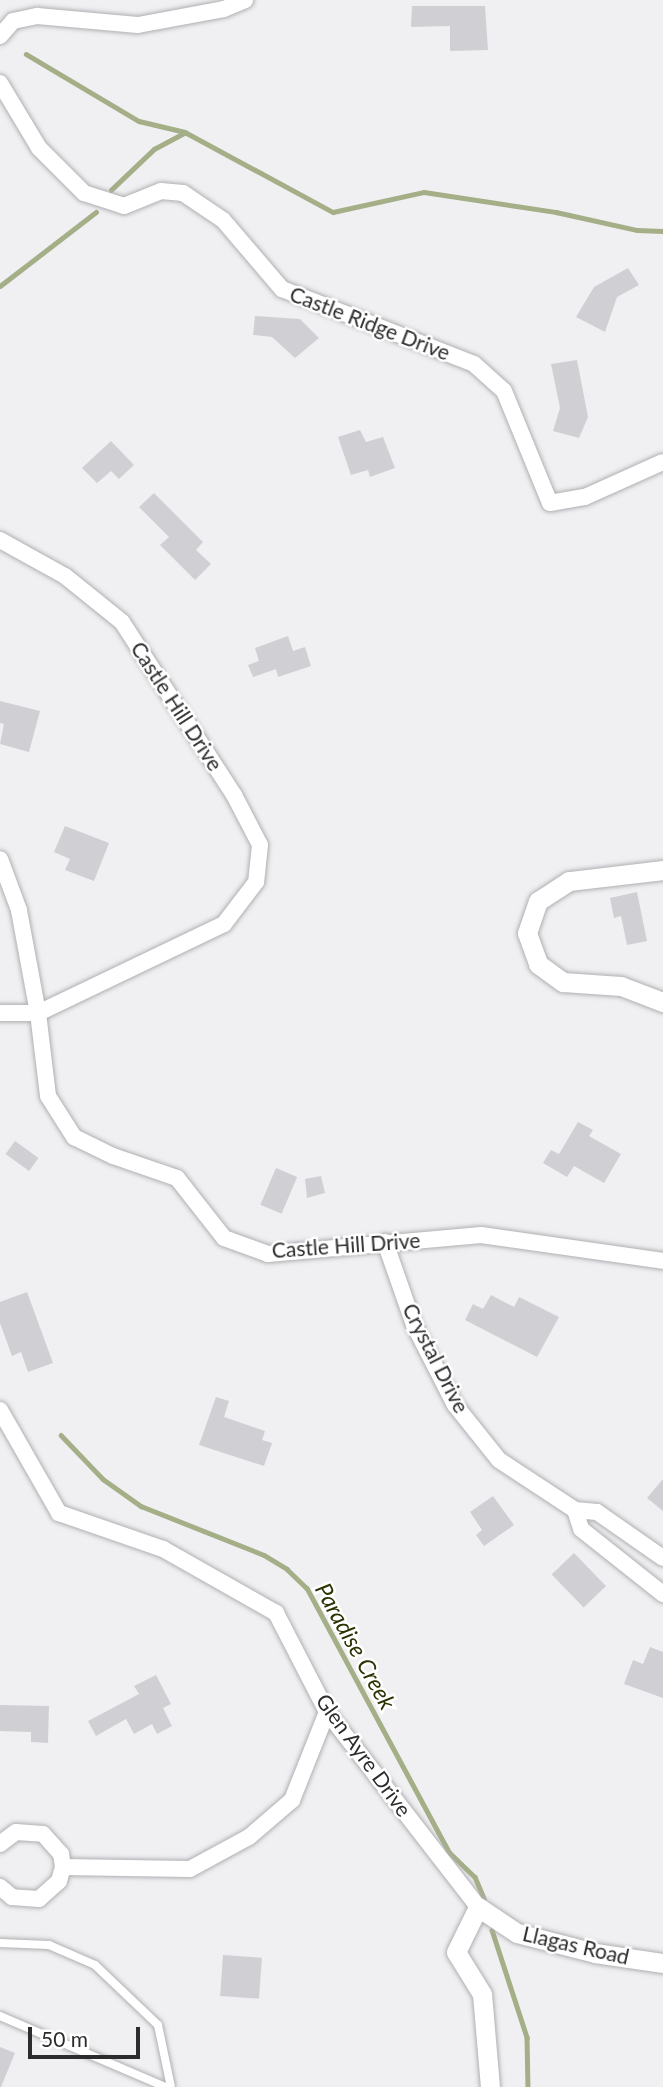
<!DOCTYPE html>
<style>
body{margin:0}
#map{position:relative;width:663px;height:2087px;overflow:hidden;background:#f0f0f3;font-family:Lato,sans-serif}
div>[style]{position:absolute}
.stream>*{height:4.5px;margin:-2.25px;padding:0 2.25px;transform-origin:2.25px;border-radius:2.25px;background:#a4ae87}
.building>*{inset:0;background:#d0cfd3;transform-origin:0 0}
.roads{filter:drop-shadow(0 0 2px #b0b0b3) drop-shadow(0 0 2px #b0b0b3)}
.service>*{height:8px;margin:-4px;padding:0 4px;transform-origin:4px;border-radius:4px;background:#fff}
.minor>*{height:16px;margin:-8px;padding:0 8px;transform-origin:8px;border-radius:8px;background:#fff}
.tertiary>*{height:19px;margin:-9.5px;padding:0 9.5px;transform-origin:9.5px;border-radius:9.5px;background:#fff}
span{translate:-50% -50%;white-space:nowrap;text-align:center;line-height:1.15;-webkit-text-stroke:5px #fff;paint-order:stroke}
.street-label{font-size:21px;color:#2c2c2d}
.water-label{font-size:23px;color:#2c3303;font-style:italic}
.scale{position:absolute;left:28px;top:2027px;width:112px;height:32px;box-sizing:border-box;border:4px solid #2c2c2d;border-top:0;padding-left:9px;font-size:21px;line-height:24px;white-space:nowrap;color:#2c2c2d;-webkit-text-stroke:5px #fff;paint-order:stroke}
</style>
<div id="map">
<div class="stream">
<div style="left:26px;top:54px;width:131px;rotate:30.7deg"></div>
<div style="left:139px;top:121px;width:47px;rotate:13.4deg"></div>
<div style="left:185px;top:132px;width:168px;rotate:28.4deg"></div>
<div style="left:333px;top:212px;width:93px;rotate:-12.4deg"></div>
<div style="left:424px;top:192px;width:134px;rotate:8.6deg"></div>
<div style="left:556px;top:212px;width:83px;rotate:12.5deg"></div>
<div style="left:637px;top:230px;width:26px;rotate:2deg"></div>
<div style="left:111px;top:190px;width:59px;rotate:-43.6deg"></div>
<div style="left:154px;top:149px;width:34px;rotate:-28deg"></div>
<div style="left:0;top:286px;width:121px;rotate:-37.6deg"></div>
<div style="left:61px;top:1435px;width:61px;rotate:46.3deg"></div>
<div style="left:103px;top:1479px;width:47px;rotate:35.4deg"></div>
<div style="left:141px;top:1506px;width:132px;rotate:21.7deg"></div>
<div style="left:264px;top:1555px;width:27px;rotate:31deg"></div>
<div style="left:287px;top:1569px;width:28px;rotate:44deg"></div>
<div style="left:307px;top:1588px;width:300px;rotate:61.7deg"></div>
<div style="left:449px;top:1852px;width:36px;rotate:44deg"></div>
<div style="left:475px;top:1877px;width:23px;rotate:67deg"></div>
<div style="left:492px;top:1930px;width:113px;rotate:71.9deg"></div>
<div style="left:527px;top:2037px;width:50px;rotate:88.9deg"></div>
</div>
<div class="building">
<div style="clip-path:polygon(412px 6px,485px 6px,488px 50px,450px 51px,450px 26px,411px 27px)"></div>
<div style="clip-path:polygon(628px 268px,639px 285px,617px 297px,605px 332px,576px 317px,594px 287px)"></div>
<div style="clip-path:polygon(255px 316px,300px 319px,319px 338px,295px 358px,272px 337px,253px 335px)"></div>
<div style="clip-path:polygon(577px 360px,588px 417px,579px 438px,553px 431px,560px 408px,551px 364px)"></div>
<div style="clip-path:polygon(360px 430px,366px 442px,383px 437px,395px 468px,370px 477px,368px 470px,351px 475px,338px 437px)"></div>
<div style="clip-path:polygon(111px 441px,134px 465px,119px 479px,111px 471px,97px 483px,82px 468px)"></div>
<div style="clip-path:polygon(154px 493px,203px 542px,196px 550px,211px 564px,195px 580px,160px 545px,169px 537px,139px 507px)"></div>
<div style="clip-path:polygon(288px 636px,293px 651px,305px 647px,311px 666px,278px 677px,276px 669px,253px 677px,248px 665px,259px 661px,255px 648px)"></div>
<div style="clip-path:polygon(0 701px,40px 711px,29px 752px,0 744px,4px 724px,0 723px)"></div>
<div style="clip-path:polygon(65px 826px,109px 843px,94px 881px,65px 870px,70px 859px,54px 852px)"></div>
<div style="clip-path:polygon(637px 892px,647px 941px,627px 945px,621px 916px,614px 918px,610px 898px)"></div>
<div style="clip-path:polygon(578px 1122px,593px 1130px,589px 1136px,621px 1154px,604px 1183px,574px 1166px,567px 1177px,543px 1163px,551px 1150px,559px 1154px)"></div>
<div style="left:15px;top:1141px;width:29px;height:16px;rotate:36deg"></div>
<div style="left:276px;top:1168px;width:23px;height:40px;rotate:23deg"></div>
<div style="clip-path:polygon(321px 1176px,325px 1193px,307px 1198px,305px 1179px)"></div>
<div style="clip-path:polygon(27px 1292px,53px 1363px,28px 1372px,21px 1352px,12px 1356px,0 1323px,0 1302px)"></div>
<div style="clip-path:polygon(491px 1295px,514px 1307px,519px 1297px,559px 1317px,537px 1357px,465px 1320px,473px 1304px,483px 1309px)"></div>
<div style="clip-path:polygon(216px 1397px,229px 1401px,224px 1417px,265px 1431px,262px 1440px,272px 1443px,264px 1466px,199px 1445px)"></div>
<div style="clip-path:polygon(663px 1479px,663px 1511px,647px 1498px)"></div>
<div style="clip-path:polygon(493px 1496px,514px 1525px,484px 1546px,476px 1535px,482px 1530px,470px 1512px)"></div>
<div style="left:574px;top:1553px;width:46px;height:31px;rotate:46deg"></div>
<div style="clip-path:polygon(650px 1647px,663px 1652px,663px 1698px,624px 1684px,633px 1660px,643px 1664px)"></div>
<div style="clip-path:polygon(156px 1675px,171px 1704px,163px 1708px,172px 1726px,157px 1734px,152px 1724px,134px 1734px,126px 1719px,96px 1736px,88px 1721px,139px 1694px,134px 1686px)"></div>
<div style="clip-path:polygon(0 1705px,49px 1706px,48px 1743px,31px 1742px,31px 1732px,0 1731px)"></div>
<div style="left:223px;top:1955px;width:39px;height:41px;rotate:4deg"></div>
<div style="clip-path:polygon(0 2047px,15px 2053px,1px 2087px,0 2087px)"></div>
</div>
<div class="roads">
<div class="service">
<div style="left:0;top:1943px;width:49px;rotate:2.3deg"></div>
<div style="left:49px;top:1945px;width:50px;rotate:23.5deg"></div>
<div style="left:95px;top:1965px;width:87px;rotate:43.6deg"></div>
<div style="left:158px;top:2025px;width:63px;rotate:78.2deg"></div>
<div style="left:0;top:2016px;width:181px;rotate:23.2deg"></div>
</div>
<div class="minor">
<div style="left:0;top:36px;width:20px;rotate:-49deg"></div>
<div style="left:13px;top:21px;width:25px;rotate:-12deg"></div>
<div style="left:37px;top:16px;width:101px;rotate:5.1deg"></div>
<div style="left:138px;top:25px;width:87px;rotate:-10.5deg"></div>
<div style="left:224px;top:9px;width:23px;rotate:-23deg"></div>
<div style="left:0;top:83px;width:76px;rotate:59deg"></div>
<div style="left:39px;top:148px;width:64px;rotate:45deg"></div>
<div style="left:84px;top:193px;width:42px;rotate:18deg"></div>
<div style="left:124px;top:206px;width:40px;rotate:-22deg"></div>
<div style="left:161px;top:191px;width:22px;rotate:5deg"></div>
<div style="left:183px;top:193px;width:48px;rotate:34deg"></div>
<div style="left:223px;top:220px;width:91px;rotate:49.5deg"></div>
<div style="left:282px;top:289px;width:206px;rotate:21.3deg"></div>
<div style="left:474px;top:364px;width:40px;rotate:42deg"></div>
<div style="left:504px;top:391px;width:121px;rotate:67.7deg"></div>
<div style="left:550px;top:503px;width:36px;rotate:-10deg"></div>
<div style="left:585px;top:497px;width:85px;rotate:-24.2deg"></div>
<div style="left:0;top:540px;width:74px;rotate:29deg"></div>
<div style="left:65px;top:576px;width:73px;rotate:38.9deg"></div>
<div style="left:122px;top:622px;width:206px;rotate:57.1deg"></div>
<div style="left:234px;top:795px;width:56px;rotate:62.5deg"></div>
<div style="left:260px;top:845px;width:37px;rotate:96deg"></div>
<div style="left:256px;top:882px;width:53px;rotate:127.3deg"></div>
<div style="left:224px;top:924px;width:206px;rotate:154.4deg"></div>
<div style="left:38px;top:1013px;width:105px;rotate:-100.5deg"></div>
<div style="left:19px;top:910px;width:54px;rotate:-110.4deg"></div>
<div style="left:0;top:1013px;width:38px"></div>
<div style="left:38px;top:1013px;width:84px;rotate:83.1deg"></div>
<div style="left:48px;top:1096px;width:49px;rotate:57.6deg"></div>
<div style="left:74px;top:1137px;width:43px;rotate:26deg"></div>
<div style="left:113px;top:1156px;width:68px;rotate:19deg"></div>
<div style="left:177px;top:1178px;width:76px;rotate:51.9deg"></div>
<div style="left:224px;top:1238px;width:47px;rotate:20deg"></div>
<div style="left:268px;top:1254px;width:214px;rotate:-5.1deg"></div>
<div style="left:481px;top:1235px;width:184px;rotate:8.1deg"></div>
<div style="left:385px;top:1242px;width:88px;rotate:70.7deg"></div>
<div style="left:414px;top:1325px;width:90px;rotate:62.9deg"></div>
<div style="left:455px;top:1405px;width:70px;rotate:51.3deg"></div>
<div style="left:499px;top:1460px;width:91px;rotate:33.3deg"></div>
<div style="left:575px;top:1510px;width:22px;rotate:5deg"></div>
<div style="left:597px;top:1512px;width:80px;rotate:34.9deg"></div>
<div style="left:0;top:1410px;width:119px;rotate:60.2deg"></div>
<div style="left:59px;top:1513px;width:110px;rotate:19.1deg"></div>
<div style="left:163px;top:1549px;width:130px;rotate:29.5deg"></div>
<div style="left:276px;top:1613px;width:111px;rotate:62.7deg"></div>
<div style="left:327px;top:1712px;width:247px;rotate:52.2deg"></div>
<div style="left:575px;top:1510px;width:20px;rotate:72deg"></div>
<div style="left:581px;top:1529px;width:105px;rotate:38.4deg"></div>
<div style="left:0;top:1844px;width:20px;rotate:-37deg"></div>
<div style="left:16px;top:1832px;width:27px;rotate:4deg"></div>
<div style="left:43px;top:1834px;width:27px;rotate:48deg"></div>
<div style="left:61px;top:1854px;width:13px;rotate:81deg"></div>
<div style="left:63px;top:1867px;width:15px;rotate:106deg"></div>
<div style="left:59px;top:1881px;width:27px;rotate:138deg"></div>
<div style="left:39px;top:1899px;width:27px;rotate:-176deg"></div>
<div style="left:12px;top:1897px;width:16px;rotate:-140deg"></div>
<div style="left:63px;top:1867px;width:127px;rotate:0.9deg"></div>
<div style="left:190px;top:1869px;width:67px;rotate:-28.5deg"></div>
<div style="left:249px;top:1837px;width:57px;rotate:-40.7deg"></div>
<div style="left:292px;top:1800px;width:95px;rotate:-68.3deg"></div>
</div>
<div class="tertiary">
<div style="left:663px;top:870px;width:95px;rotate:173.3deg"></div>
<div style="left:569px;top:881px;width:37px;rotate:147deg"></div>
<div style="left:538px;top:901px;width:34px;rotate:109deg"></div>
<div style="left:527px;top:933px;width:33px;rotate:70deg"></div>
<div style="left:538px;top:964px;width:31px;rotate:36deg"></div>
<div style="left:563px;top:982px;width:58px;rotate:3.9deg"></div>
<div style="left:621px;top:986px;width:45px;rotate:20.9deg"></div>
<div style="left:490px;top:2087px;width:93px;rotate:-94.9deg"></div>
<div style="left:482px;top:1994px;width:49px;rotate:-121.8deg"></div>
<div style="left:456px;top:1952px;width:50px;rotate:-63.9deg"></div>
<div style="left:478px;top:1907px;width:47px;rotate:33.7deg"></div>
<div style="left:517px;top:1933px;width:81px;rotate:14.4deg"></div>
<div style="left:595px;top:1953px;width:69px;rotate:8.4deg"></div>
</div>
</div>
<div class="street-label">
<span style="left:370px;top:323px;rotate:21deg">Castle Ridge Drive</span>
<span style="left:177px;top:706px;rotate:57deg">Castle Hill Drive</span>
<span style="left:346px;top:1245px;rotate:-4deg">Castle Hill Drive</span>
<span style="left:436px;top:1358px;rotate:63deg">Crystal Drive</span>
<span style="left:364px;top:1755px;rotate:54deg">Glen Ayre Drive</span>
<span style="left:576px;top:1945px;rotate:13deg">Llagas Road</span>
</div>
<div class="water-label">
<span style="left:356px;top:1646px;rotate:61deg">Paradise Creek</span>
</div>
<div class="scale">50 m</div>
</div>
